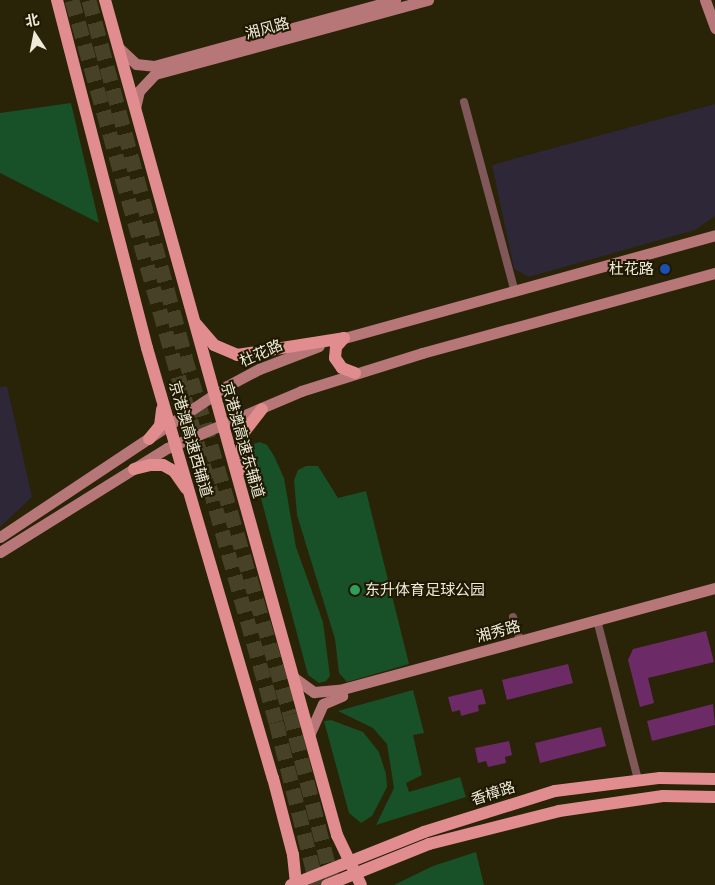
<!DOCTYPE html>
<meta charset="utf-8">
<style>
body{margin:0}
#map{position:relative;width:715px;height:885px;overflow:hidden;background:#292307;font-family:"Noto Sans","Noto Sans SC",sans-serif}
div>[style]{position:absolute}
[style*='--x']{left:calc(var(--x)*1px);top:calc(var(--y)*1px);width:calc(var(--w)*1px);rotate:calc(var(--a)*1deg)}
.commercial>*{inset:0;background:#2d2737}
.green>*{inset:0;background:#185127}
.building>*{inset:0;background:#6c2b66}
.highway-tunnel>*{height:15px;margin-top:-7.5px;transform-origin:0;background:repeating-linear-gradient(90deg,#474127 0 15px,transparent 0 23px)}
.street>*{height:8px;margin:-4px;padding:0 4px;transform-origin:4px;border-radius:4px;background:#815859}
.secondary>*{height:11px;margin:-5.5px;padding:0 5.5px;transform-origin:5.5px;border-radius:5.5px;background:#b77677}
.primary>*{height:12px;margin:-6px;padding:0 6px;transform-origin:6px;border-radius:6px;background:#e18c8f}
.dots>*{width:14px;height:14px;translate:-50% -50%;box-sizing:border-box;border:2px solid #201901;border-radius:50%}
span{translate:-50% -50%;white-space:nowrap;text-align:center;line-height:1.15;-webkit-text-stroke:4px #201901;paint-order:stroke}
.street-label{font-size:15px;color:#eeebdb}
.poi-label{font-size:15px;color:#eeebdb}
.right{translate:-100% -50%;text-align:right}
.left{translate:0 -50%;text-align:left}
.north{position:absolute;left:10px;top:10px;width:50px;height:50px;-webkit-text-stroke:4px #201901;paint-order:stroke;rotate:349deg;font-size:14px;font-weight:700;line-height:20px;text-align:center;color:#eeebdb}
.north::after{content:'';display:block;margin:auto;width:18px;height:22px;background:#eeebdb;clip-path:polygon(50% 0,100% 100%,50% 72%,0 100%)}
</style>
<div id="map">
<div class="commercial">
<i style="clip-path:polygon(715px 104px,715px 216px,695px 230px,529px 277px,514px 269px,492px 165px)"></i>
<i style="clip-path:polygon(7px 386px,32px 497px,0 527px,0 387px)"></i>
</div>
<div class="green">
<i style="clip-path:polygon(71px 103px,99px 223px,0 173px,0 113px)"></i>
<i style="clip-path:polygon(260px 442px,267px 445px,274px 456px,284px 478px,296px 547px,323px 622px,330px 676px,326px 681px,319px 683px,308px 675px,250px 457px,250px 445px)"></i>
<i style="clip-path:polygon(306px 466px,318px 466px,338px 498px,366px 491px,409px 664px,347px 682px,339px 673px,335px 639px,297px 515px,294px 480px,298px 470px)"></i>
<i style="clip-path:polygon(413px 690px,424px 733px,413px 735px,422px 775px,406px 783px,409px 792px,460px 777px,466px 797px,376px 825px,394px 788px,387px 744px,373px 728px,338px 711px)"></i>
<i style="clip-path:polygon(331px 720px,363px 732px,379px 752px,386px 774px,387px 787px,372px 816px,361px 823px,349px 813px,324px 721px)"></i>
<i style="clip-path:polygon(476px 852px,484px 885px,394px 885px,433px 866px)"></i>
</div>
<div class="building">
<i style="clip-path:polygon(706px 631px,714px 662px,648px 678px,654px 703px,640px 707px,628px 660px,633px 649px)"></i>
<i style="clip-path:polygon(568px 664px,573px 683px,507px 700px,502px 680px)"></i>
<i style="clip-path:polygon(482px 689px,486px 704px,478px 705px,479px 711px,461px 716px,460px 710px,452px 712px,448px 697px)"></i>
<i style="clip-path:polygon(713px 704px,715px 725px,652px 741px,647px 721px)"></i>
<i style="clip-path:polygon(601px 727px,606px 746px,540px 763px,535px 743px)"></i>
<i style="clip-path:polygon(509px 741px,512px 755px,505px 757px,506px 763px,488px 767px,486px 761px,478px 763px,475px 748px)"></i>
</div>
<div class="highway-tunnel">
<i style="--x:72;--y:0;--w:750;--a:74.22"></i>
<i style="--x:276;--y:722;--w:168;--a:75.9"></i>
<i style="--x:89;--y:0;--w:370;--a:74.9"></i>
<i style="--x:185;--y:357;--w:372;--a:73.6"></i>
<i style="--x:290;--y:714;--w:175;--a:75.8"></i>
</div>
<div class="street">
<i style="--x:464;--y:102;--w:194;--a:75"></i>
<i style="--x:513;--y:617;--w:24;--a:73"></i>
<i style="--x:597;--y:620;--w:165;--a:75.6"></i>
</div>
<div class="secondary">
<i style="--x:705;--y:0;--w:30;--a:70"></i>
<i style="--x:119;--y:48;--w:23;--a:43"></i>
<i style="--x:136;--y:64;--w:18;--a:6"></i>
<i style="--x:154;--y:66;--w:250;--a:-15.3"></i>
<i style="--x:135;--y:108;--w:17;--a:-77"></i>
<i style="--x:139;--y:91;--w:23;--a:-47"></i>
<i style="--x:155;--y:74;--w:283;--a:-15.2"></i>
<i style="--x:337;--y:340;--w:392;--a:-15.5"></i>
<i style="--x:0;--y:537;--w:273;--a:-33.6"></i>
<i style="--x:227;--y:386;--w:36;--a:-28"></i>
<i style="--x:259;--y:369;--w:64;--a:-21"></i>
<i style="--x:0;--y:552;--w:197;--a:-31.9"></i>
<i style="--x:167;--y:448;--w:146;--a:-23"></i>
<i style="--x:301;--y:391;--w:127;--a:-17.4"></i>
<i style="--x:422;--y:353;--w:304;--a:-15.3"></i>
<i style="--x:293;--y:677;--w:26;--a:36"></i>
<i style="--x:314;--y:692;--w:25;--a:-5"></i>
<i style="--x:339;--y:690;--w:390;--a:-15.2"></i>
<i style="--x:310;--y:733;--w:32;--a:-66"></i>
<i style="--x:323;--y:704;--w:21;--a:-23"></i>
</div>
<div class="primary">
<i style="--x:57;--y:0;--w:359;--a:75.5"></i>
<i style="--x:147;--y:348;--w:448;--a:73.7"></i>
<i style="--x:273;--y:778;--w:80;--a:75.4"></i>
<i style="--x:293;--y:855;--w:30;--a:84"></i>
<i style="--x:105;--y:0;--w:867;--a:74.47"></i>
<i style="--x:337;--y:835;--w:55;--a:64.4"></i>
<i style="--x:196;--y:324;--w:28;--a:49"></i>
<i style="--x:214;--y:345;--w:25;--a:23"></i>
<i style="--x:237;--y:355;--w:108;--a:-9"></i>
<i style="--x:344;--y:338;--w:12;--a:132"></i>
<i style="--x:336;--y:347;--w:11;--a:95"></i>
<i style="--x:335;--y:358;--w:12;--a:55"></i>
<i style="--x:342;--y:368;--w:14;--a:21"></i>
<i style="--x:149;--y:439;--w:17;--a:-50"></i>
<i style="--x:160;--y:426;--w:17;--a:-83"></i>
<i style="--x:134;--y:469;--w:16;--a:-14"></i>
<i style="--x:150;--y:465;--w:13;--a:0"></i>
<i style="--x:163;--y:465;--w:13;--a:29"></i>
<i style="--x:174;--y:471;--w:21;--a:55"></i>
<i style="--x:239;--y:471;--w:39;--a:-83"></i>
<i style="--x:244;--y:432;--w:29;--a:-52"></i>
<i style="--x:291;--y:885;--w:143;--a:-21.7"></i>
<i style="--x:424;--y:832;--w:137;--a:-17.4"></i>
<i style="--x:555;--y:791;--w:106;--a:-7.1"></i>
<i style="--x:660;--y:778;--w:55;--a:1"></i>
<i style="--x:327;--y:885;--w:110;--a:-21.9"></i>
<i style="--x:429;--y:844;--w:134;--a:-14.2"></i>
<i style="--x:559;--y:811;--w:105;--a:-8.2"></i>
<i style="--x:663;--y:796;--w:52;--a:1.1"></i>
</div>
<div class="dots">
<i style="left:665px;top:269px;background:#1a4fb4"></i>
<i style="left:355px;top:590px;background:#2e9e5b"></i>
</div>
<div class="street-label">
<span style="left:267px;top:28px;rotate:-15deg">湘风路</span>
<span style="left:261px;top:353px;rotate:-24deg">杜花路</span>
<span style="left:191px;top:439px;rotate:74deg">京港澳高速西辅道</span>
<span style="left:243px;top:440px;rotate:74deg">京港澳高速东辅道</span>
<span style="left:498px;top:631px;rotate:-15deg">湘秀路</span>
<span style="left:493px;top:793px;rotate:-18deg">香樟路</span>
</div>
<div class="poi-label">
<span class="right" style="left:654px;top:269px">杜花路</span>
<span class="left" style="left:365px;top:590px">东升体育足球公园</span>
</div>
<div class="north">北</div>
</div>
